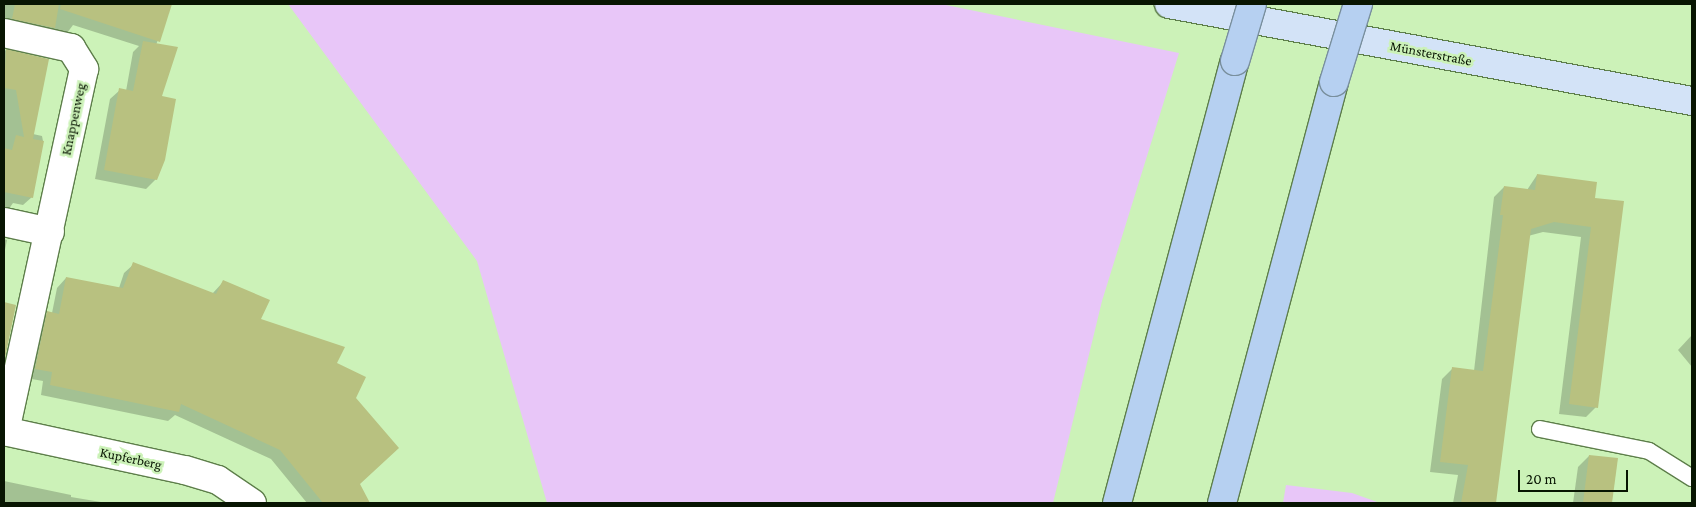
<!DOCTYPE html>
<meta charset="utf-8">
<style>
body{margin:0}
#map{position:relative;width:1696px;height:507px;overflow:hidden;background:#ccf2b8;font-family:"Crimson Pro",serif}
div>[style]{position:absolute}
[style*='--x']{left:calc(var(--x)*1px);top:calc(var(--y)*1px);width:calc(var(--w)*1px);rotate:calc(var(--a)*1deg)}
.green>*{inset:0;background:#e8c6f8}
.shadow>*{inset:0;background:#0003}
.building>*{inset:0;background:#b8c180}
.roads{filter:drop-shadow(1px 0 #5d7e4a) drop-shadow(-1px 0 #5d7e4a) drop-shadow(0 1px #5d7e4a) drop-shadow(0 -1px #5d7e4a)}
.service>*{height:16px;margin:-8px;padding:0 8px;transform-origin:8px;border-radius:8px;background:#fff}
.minor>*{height:28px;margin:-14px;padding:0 14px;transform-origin:14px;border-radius:14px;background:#fff}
.primary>*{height:28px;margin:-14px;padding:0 14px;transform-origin:14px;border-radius:14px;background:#d3e3f7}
.motorway>*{height:28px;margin:-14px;padding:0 14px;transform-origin:14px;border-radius:14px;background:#b6d0f1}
.bridges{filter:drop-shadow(1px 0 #798f9d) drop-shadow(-1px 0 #798f9d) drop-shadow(0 1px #798f9d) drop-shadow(0 -1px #798f9d)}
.motorway-bridge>*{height:28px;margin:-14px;padding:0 14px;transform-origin:14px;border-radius:14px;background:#b6d0f1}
span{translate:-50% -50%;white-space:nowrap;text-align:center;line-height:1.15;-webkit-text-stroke:5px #ccf2b8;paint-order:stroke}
.street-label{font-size:14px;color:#081502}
.frame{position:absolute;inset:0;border:5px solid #081502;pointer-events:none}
.scale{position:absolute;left:1518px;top:470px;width:110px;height:22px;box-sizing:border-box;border:2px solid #081502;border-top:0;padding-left:6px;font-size:15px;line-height:18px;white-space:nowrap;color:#081502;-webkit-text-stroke:4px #ccf2b8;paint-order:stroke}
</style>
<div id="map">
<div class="green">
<i style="clip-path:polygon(288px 4px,941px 4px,1179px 53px,1102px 301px,1053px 503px,547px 503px,477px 261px)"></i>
<i style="clip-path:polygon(1286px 485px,1352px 493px,1380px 503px,1283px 503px)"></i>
</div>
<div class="shadow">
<i style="clip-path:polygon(4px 4px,171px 4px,156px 45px,161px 97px,156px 179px,146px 189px,95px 179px,110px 99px,120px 90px,126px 91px,133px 52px,139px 46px,73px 25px,64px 37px,4px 27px)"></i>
<i style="clip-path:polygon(4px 50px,47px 60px,33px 134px,42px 136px,43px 141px,32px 197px,23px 205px,13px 203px,4px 216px)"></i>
<i style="clip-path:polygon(1537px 175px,1594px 199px,1596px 407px,1586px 417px,1559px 414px,1581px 237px,1543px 232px,1528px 236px,1495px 503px,1453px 503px,1458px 475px,1430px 472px,1442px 379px,1453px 368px,1474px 371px,1494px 197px,1504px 187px,1527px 190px)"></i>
<i style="clip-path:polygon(4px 239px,7px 240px,4px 255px)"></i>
<i style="clip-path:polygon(134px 264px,212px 294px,224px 281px,259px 319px,335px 363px,354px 398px,359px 484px,369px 503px,307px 503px,271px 459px,175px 415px,168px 421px,41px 395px,43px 381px,26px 378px,38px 322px,48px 313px,52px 313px,57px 288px,66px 278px,119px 288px,124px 273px)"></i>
<i style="clip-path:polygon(4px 304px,15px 306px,4px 358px)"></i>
<i style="clip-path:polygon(1692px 335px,1692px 367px,1678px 350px)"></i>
<i style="clip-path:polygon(1589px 456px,1616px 459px,1611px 503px,1573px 503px,1578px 467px)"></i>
<i style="clip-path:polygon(4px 481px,71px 495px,71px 497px,107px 503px,4px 503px)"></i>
</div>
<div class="building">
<i style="clip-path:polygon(15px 4px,59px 4px,55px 28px,12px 19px)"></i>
<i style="clip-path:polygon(61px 4px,172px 4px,160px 42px,60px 9px)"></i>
<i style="clip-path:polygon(143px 41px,178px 47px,162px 96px,176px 99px,165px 160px,157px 180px,104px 170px,119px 88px,133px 91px)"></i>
<i style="clip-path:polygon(6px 49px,49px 59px,33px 139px,44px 141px,33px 198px,4px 192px,4px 148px,12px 150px,16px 135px,24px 137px,16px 90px,4px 88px)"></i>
<i style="clip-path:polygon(1537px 174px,1597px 182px,1595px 198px,1624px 201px,1598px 408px,1569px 404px,1591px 227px,1554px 222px,1531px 229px,1496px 503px,1461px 503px,1468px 465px,1440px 462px,1452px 367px,1483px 371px,1503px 215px,1500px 215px,1504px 186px,1535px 190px)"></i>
<i style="clip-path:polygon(133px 262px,216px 294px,223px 280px,270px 300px,261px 319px,345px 347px,337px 363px,366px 377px,356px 398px,399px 448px,360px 484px,370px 503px,323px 503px,280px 450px,181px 404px,179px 412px,50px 385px,52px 372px,35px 369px,47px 311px,59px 314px,66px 277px,123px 288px)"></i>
<i style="clip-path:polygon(4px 302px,16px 305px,4px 363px)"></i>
<i style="clip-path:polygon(1589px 455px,1618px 458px,1612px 503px,1583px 503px)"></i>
</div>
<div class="roads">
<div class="service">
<i style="--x:1540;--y:429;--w:111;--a:11.4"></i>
<i style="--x:1649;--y:451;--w:51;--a:32.1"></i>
</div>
<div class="minor">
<i style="--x:4;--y:33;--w:69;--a:12.6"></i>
<i style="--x:71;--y:48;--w:25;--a:58"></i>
<i style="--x:84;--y:69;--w:371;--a:102.3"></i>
<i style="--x:4;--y:222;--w:47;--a:12.3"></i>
<i style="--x:4;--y:431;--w:185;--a:12.2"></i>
<i style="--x:185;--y:470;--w:34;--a:17"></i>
<i style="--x:218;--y:480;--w:41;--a:34.1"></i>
</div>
<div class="primary">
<i style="--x:1169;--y:4;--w:532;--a:10.51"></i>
</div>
<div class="motorway">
<i style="--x:1117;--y:503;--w:457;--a:-75.1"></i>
<i style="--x:1222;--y:503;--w:436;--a:-75.1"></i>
</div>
</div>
<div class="bridges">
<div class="motorway-bridge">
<i style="--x:1235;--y:61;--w:59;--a:-73.4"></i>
<i style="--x:1334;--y:82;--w:82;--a:-72.9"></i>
</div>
</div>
<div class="street-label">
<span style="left:1431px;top:53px;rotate:11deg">Münsterstraße</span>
<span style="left:73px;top:119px;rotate:-78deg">Knappenweg</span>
<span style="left:131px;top:458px;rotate:12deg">Kupferberg</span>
</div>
<div class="frame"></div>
<div class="scale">20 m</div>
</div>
